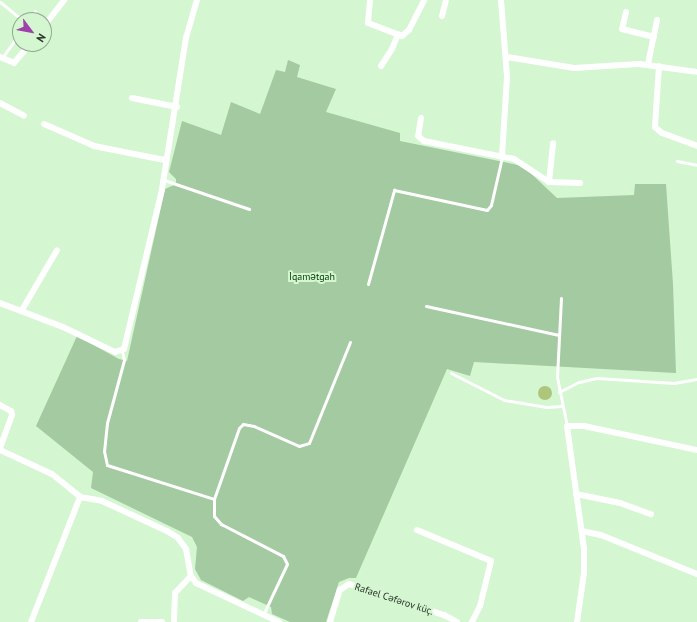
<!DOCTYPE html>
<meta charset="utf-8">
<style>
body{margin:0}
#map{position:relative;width:697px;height:622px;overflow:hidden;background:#d4f6d1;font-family:"PT Sans",sans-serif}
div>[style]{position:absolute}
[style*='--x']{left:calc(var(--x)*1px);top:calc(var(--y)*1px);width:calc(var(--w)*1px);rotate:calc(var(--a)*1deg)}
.green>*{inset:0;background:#a4caa1}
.building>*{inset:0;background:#aec57c}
.round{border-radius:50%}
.service>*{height:3px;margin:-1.5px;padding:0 1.5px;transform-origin:1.5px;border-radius:1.5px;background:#fff}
.minor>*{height:6px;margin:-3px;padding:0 3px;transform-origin:3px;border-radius:3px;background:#fff}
span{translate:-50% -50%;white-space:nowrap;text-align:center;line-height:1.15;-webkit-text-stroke:4px #d4f6d1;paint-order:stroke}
.park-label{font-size:10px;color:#003c02}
.street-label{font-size:10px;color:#2a3729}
.north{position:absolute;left:12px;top:12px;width:40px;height:40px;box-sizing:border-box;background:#d4f6d1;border:1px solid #90aa8e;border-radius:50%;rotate:122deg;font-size:11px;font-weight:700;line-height:16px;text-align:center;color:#2a3729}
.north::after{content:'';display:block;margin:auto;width:14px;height:18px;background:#9e41aa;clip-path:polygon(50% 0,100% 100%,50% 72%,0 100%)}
</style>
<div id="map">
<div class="green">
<i style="clip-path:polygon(288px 60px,300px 65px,297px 77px,336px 89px,326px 112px,400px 133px,400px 141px,523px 166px,557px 198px,634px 195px,635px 184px,666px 184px,673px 284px,676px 373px,474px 362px,470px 376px,447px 369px,356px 578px,349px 578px,339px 582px,326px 622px,290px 622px,272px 614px,271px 607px,249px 597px,243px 601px,201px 580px,195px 569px,197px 547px,192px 537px,91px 488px,93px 472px,36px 426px,77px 336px,119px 359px,127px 361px,165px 189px,174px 185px,176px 182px,176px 179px,169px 172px,182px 121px,221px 135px,231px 102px,260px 114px,276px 70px,285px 72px)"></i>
</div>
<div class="building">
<i class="round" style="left:538px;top:386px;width:14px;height:14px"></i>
</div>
<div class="service">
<i style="--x:0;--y:2;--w:28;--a:39"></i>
<i style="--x:29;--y:20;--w:11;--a:-56"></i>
<i style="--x:2;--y:58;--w:32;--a:-55"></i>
<i style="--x:677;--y:161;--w:20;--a:11"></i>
<i style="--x:164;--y:180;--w:90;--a:18.8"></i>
<i style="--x:368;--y:284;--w:98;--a:-74.5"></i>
<i style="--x:394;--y:190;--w:95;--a:12.1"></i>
<i style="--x:487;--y:210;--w:6;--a:-51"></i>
<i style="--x:491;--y:205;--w:49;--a:-77.1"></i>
<i style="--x:561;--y:298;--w:79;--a:92.9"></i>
<i style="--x:557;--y:377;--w:50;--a:78.5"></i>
<i style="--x:426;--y:306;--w:136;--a:12.3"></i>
<i style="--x:122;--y:351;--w:9;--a:77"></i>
<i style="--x:124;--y:360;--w:65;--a:105.1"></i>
<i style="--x:107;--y:423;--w:28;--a:96"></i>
<i style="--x:104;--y:451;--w:14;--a:78"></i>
<i style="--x:107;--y:465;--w:112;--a:17.6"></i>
<i style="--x:214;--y:499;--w:17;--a:90"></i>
<i style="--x:214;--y:516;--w:11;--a:49"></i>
<i style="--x:221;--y:524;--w:70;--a:27.3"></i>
<i style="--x:283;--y:556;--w:9;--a:63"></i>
<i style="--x:287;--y:564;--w:56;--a:115.2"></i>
<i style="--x:451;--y:373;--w:59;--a:27"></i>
<i style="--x:504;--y:400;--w:43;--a:9.5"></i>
<i style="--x:546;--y:407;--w:16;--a:-4"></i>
<i style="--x:559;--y:392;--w:22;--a:-27"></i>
<i style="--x:579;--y:382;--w:18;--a:-13"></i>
<i style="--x:597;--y:378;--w:77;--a:3.7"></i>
<i style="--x:674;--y:383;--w:23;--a:-10"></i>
<i style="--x:214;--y:499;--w:75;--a:-70.6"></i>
<i style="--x:239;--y:428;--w:6;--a:-45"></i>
<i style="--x:243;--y:424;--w:11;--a:10"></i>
<i style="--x:254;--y:426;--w:49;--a:24"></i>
<i style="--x:299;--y:446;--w:10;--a:-17"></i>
<i style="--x:309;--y:443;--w:109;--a:-67.9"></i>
</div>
<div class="minor">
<i style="--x:370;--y:0;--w:23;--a:95"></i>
<i style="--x:368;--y:23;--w:36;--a:21"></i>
<i style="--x:402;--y:36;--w:9;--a:-41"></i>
<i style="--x:409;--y:30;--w:34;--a:-63"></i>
<i style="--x:501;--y:0;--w:77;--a:85.5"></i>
<i style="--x:507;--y:77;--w:80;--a:93.6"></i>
<i style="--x:626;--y:12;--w:17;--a:103"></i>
<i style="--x:622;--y:29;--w:33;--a:14"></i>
<i style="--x:442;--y:16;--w:16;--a:-76"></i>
<i style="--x:44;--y:26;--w:33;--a:-52"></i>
<i style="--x:0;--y:57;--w:15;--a:23"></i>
<i style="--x:14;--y:63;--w:25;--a:-50"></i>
<i style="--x:507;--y:57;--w:68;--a:9.3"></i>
<i style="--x:574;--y:68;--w:65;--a:-3.5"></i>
<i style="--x:639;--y:64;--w:59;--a:7.9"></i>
<i style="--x:648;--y:64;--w:45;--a:-78.4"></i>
<i style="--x:381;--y:66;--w:20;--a:-57"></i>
<i style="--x:392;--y:49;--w:16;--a:-68"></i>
<i style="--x:659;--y:66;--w:61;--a:93.8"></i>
<i style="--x:655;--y:127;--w:9;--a:41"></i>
<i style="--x:662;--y:133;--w:37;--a:20"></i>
<i style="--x:132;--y:98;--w:46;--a:11.3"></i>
<i style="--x:0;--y:103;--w:27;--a:28"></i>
<i style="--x:421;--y:118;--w:18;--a:99"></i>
<i style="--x:418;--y:136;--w:8;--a:40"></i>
<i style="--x:424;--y:141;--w:92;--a:11.3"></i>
<i style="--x:514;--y:159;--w:42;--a:33.3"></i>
<i style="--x:549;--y:182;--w:31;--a:2"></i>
<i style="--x:44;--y:124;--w:55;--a:23.7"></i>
<i style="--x:94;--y:146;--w:72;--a:11.2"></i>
<i style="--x:549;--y:182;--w:39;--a:-84"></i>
<i style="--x:0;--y:303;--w:67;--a:20.9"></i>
<i style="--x:63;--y:327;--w:58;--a:25.7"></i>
<i style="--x:115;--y:352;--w:9;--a:-18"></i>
<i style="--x:124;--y:349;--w:164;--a:-76.6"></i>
<i style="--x:162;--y:189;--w:153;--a:-81"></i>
<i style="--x:186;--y:38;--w:40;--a:-74"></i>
<i style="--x:22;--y:310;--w:69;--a:-59.7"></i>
<i style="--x:0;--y:405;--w:13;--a:29"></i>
<i style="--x:11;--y:411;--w:4;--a:76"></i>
<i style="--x:12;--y:415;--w:35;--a:110"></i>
<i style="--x:0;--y:450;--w:57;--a:24.8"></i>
<i style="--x:52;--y:474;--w:36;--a:39"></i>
<i style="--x:80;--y:497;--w:22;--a:10"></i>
<i style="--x:102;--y:501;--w:72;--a:24.8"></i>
<i style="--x:167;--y:531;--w:13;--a:32"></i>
<i style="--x:178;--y:538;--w:14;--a:54"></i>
<i style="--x:186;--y:549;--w:27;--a:80"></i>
<i style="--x:191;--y:576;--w:9;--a:54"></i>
<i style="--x:196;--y:583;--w:92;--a:25.2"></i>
<i style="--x:576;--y:494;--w:45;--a:11.6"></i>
<i style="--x:620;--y:503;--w:33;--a:20"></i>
<i style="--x:417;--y:530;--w:80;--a:22.7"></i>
<i style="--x:491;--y:561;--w:46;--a:103.7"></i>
<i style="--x:480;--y:606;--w:18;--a:117"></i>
<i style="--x:582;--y:531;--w:19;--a:12"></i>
<i style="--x:601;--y:535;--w:104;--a:22.1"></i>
<i style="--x:31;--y:622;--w:134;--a:-68.6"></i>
<i style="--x:141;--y:622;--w:21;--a:0"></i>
<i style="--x:174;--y:622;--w:29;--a:-88"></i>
<i style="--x:175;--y:593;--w:23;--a:-47"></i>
<i style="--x:330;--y:622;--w:34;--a:-73"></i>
<i style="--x:340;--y:590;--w:11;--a:-34"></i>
<i style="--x:349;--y:584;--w:100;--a:18.1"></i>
<i style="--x:444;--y:615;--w:15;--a:28"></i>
<i style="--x:577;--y:622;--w:49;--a:-81.9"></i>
<i style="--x:584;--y:573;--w:24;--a:-90"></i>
<i style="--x:584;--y:549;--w:124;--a:-97.9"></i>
<i style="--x:567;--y:426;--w:17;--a:0"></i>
<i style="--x:584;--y:426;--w:116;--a:12"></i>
</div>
<div class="park-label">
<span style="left:312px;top:277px">İqamətgah</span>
</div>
<div class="street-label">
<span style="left:394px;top:599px;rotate:18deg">Rafael Cəfərov küç.</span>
</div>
<div class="north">N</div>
</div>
